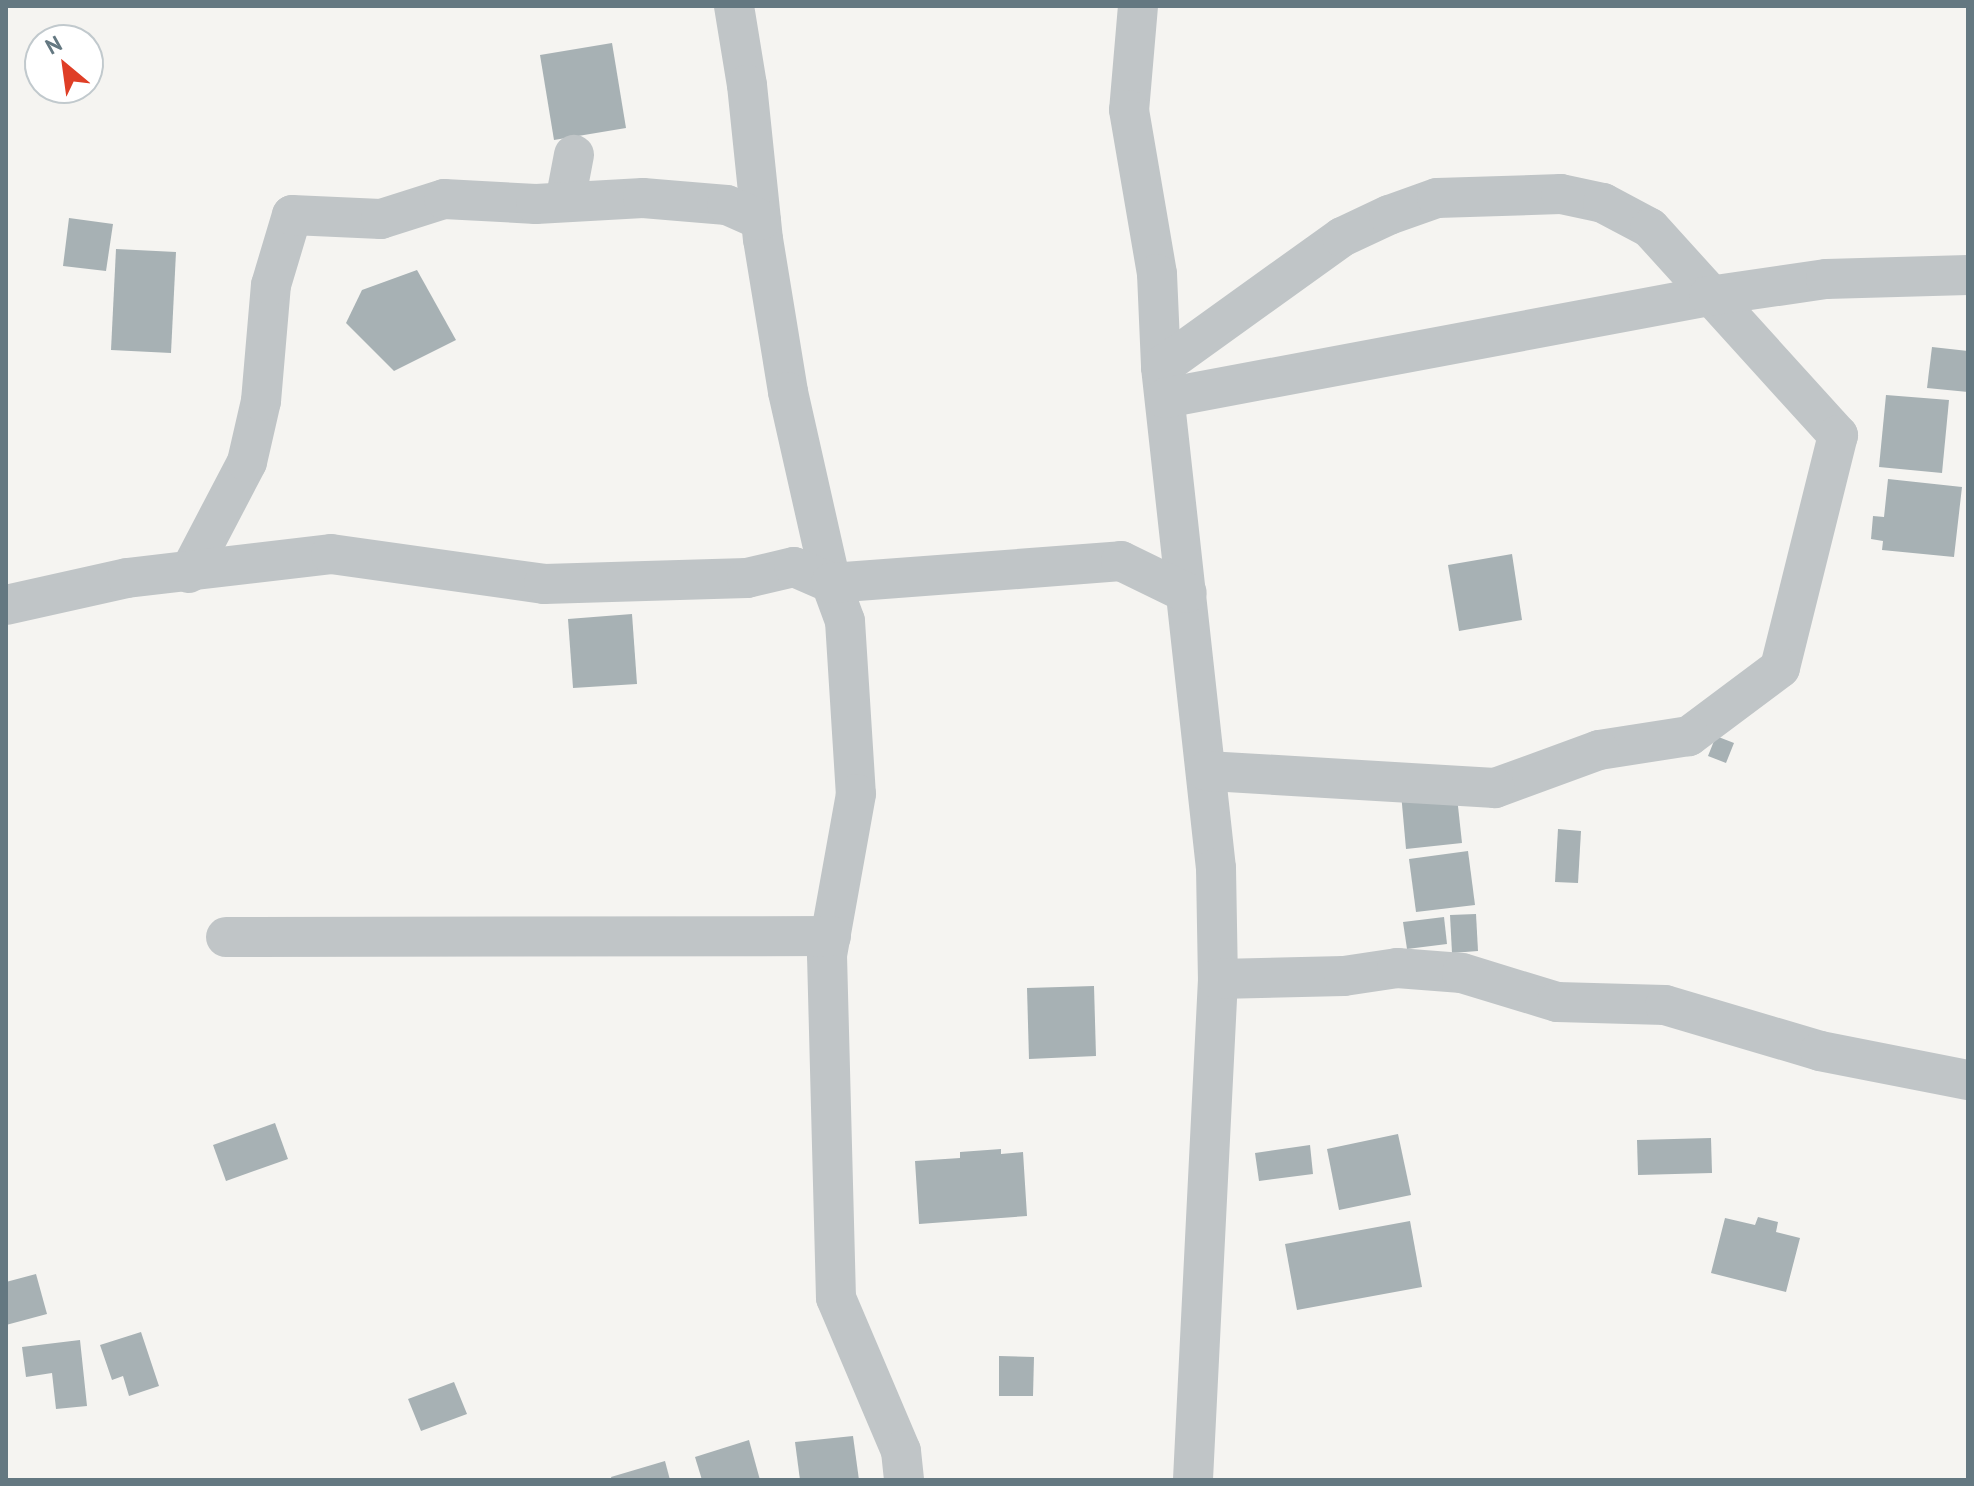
<!DOCTYPE html>
<style>
body{margin:0}
#map{position:relative;width:1974px;height:1486px;overflow:hidden;background:#f5f4f1;font-family:"PT Sans",sans-serif}
div>[style]{position:absolute}
[style*='--x']{left:calc(var(--x)*1px);top:calc(var(--y)*1px);width:calc(var(--w)*1px);rotate:calc(var(--a)*1deg)}
.building>*{inset:0;background:#a7b1b4}
.minor>*{height:40px;margin:-20px;padding:0 20px;transform-origin:20px;border-radius:20px;background:#c0c5c7}
span{translate:-50% -50%;white-space:nowrap;text-align:center;line-height:1.15;-webkit-text-stroke:8px #fff;paint-order:stroke}
.frame{position:absolute;inset:0;border:8px solid #647881;pointer-events:none}
.north{position:absolute;left:24px;top:24px;width:80px;height:80px;box-sizing:border-box;background:#fff;border:2px solid #c1c9cd;border-radius:50%;rotate:331deg;font-size:22px;font-weight:700;line-height:32px;text-align:center;color:#647881}
.north::after{content:'';display:block;margin:auto;width:28px;height:36px;background:#df3e26;clip-path:polygon(50% 0,100% 100%,50% 72%,0 100%)}
</style>
<div id="map">
<div class="building">
<i style="clip-path:polygon(612px 43px,626px 128px,554px 140px,540px 55px)"></i>
<i style="clip-path:polygon(69px 218px,113px 224px,106px 271px,63px 266px)"></i>
<i style="clip-path:polygon(116px 249px,176px 252px,171px 353px,111px 350px)"></i>
<i style="clip-path:polygon(417px 270px,456px 340px,394px 371px,346px 323px,362px 290px)"></i>
<i style="clip-path:polygon(1932px 347px,1968px 351px,1968px 392px,1927px 388px)"></i>
<i style="clip-path:polygon(1886px 395px,1949px 400px,1942px 473px,1879px 467px)"></i>
<i style="clip-path:polygon(1888px 479px,1962px 487px,1954px 557px,1882px 550px,1883px 541px,1871px 539px,1873px 516px,1884px 517px)"></i>
<i style="clip-path:polygon(1512px 554px,1522px 620px,1459px 631px,1448px 565px)"></i>
<i style="clip-path:polygon(632px 614px,637px 684px,573px 688px,568px 619px)"></i>
<i style="clip-path:polygon(1716px 736px,1734px 743px,1726px 763px,1708px 756px)"></i>
<i style="clip-path:polygon(1401px 793px,1457px 797px,1462px 843px,1406px 849px)"></i>
<i style="clip-path:polygon(1558px 829px,1581px 831px,1578px 883px,1555px 882px)"></i>
<i style="clip-path:polygon(1468px 851px,1475px 905px,1416px 912px,1409px 859px)"></i>
<i style="clip-path:polygon(1476px 914px,1478px 951px,1452px 953px,1450px 915px)"></i>
<i style="clip-path:polygon(1444px 917px,1447px 944px,1407px 949px,1403px 922px)"></i>
<i style="clip-path:polygon(1094px 986px,1096px 1056px,1029px 1059px,1027px 988px)"></i>
<i style="clip-path:polygon(275px 1123px,288px 1159px,226px 1181px,213px 1145px)"></i>
<i style="clip-path:polygon(1398px 1134px,1411px 1195px,1339px 1210px,1327px 1149px)"></i>
<i style="clip-path:polygon(1711px 1138px,1712px 1173px,1638px 1175px,1637px 1140px)"></i>
<i style="clip-path:polygon(1310px 1145px,1313px 1174px,1259px 1181px,1255px 1153px)"></i>
<i style="clip-path:polygon(1001px 1149px,1001px 1154px,1023px 1152px,1027px 1216px,919px 1224px,915px 1161px,960px 1158px,960px 1152px)"></i>
<i style="clip-path:polygon(1758px 1217px,1778px 1222px,1776px 1232px,1800px 1238px,1786px 1292px,1711px 1273px,1725px 1218px,1755px 1225px)"></i>
<i style="clip-path:polygon(1410px 1221px,1422px 1287px,1297px 1310px,1285px 1244px)"></i>
<i style="clip-path:polygon(36px 1274px,47px 1314px,6px 1325px,6px 1282px)"></i>
<i style="clip-path:polygon(141px 1332px,159px 1386px,129px 1396px,123px 1376px,112px 1380px,100px 1345px)"></i>
<i style="clip-path:polygon(80px 1340px,87px 1406px,56px 1409px,52px 1373px,26px 1377px,22px 1347px)"></i>
<i style="clip-path:polygon(999px 1356px,1034px 1357px,1033px 1396px,999px 1396px)"></i>
<i style="clip-path:polygon(454px 1382px,467px 1414px,421px 1431px,408px 1399px)"></i>
<i style="clip-path:polygon(853px 1436px,859px 1480px,800px 1480px,795px 1442px)"></i>
<i style="clip-path:polygon(749px 1440px,760px 1480px,702px 1480px,695px 1457px)"></i>
<i style="clip-path:polygon(665px 1461px,670px 1480px,612px 1480px,611px 1477px)"></i>
</div>
<div class="minor">
<i style="--x:734;--y:6;--w:80;--a:80.7"></i>
<i style="--x:747;--y:85;--w:155;--a:84.1"></i>
<i style="--x:763;--y:239;--w:155;--a:80.7"></i>
<i style="--x:788;--y:392;--w:196;--a:77.3"></i>
<i style="--x:831;--y:583;--w:40;--a:69.8"></i>
<i style="--x:845;--y:621;--w:173;--a:86.4"></i>
<i style="--x:856;--y:794;--w:164;--a:100.2"></i>
<i style="--x:827;--y:955;--w:343;--a:88.5"></i>
<i style="--x:836;--y:1298;--w:166;--a:67"></i>
<i style="--x:901;--y:1451;--w:29;--a:84"></i>
<i style="--x:1138;--y:6;--w:104;--a:94.9"></i>
<i style="--x:1129;--y:110;--w:166;--a:80.3"></i>
<i style="--x:1157;--y:274;--w:93;--a:87.5"></i>
<i style="--x:1161;--y:367;--w:504;--a:83.74"></i>
<i style="--x:1216;--y:868;--w:111;--a:89"></i>
<i style="--x:1218;--y:979;--w:502;--a:92.86"></i>
<i style="--x:565;--y:202;--w:48;--a:-79.2"></i>
<i style="--x:1161;--y:367;--w:223;--a:-35.7"></i>
<i style="--x:1342;--y:237;--w:52;--a:-25.1"></i>
<i style="--x:1389;--y:215;--w:51;--a:-19.5"></i>
<i style="--x:1437;--y:198;--w:124;--a:-1.8"></i>
<i style="--x:1561;--y:194;--w:43;--a:12.1"></i>
<i style="--x:1603;--y:203;--w:53;--a:28"></i>
<i style="--x:1650;--y:228;--w:280;--a:47.8"></i>
<i style="--x:1838;--y:435;--w:240;--a:104"></i>
<i style="--x:1780;--y:668;--w:114;--a:143.2"></i>
<i style="--x:1689;--y:736;--w:91;--a:171.2"></i>
<i style="--x:1599;--y:750;--w:111;--a:159.9"></i>
<i style="--x:1495;--y:788;--w:289;--a:-176.6"></i>
<i style="--x:1165;--y:398;--w:553;--a:-10.62"></i>
<i style="--x:1709;--y:296;--w:118;--a:-8.3"></i>
<i style="--x:1826;--y:279;--w:142;--a:-1.6"></i>
<i style="--x:189;--y:573;--w:125;--a:-62.4"></i>
<i style="--x:247;--y:462;--w:63;--a:-77.1"></i>
<i style="--x:261;--y:401;--w:116;--a:-85.1"></i>
<i style="--x:271;--y:285;--w:73;--a:-73.3"></i>
<i style="--x:292;--y:215;--w:89;--a:2.6"></i>
<i style="--x:381;--y:219;--w:66;--a:-17.6"></i>
<i style="--x:444;--y:199;--w:92;--a:3.1"></i>
<i style="--x:536;--y:204;--w:107;--a:-3.2"></i>
<i style="--x:643;--y:198;--w:84;--a:4.8"></i>
<i style="--x:727;--y:205;--w:37;--a:24"></i>
<i style="--x:6;--y:605;--w:124;--a:-12.6"></i>
<i style="--x:127;--y:578;--w:205;--a:-6.7"></i>
<i style="--x:331;--y:554;--w:215;--a:8"></i>
<i style="--x:544;--y:584;--w:203;--a:-1.7"></i>
<i style="--x:747;--y:578;--w:48;--a:-13.2"></i>
<i style="--x:794;--y:567;--w:40;--a:23.4"></i>
<i style="--x:831;--y:583;--w:291;--a:-4.3"></i>
<i style="--x:1121;--y:561;--w:73;--a:25.9"></i>
<i style="--x:226;--y:937;--w:605;--a:-0.09"></i>
<i style="--x:1218;--y:979;--w:126;--a:-1.4"></i>
<i style="--x:1344;--y:976;--w:54;--a:-8.6"></i>
<i style="--x:1397;--y:968;--w:65;--a:4.4"></i>
<i style="--x:1462;--y:973;--w:99;--a:17"></i>
<i style="--x:1557;--y:1002;--w:108;--a:1.6"></i>
<i style="--x:1665;--y:1005;--w:162;--a:16.5"></i>
<i style="--x:1820;--y:1051;--w:151;--a:11.1"></i>
</div>
<div class="frame"></div>
<div class="north">N</div>
</div>
